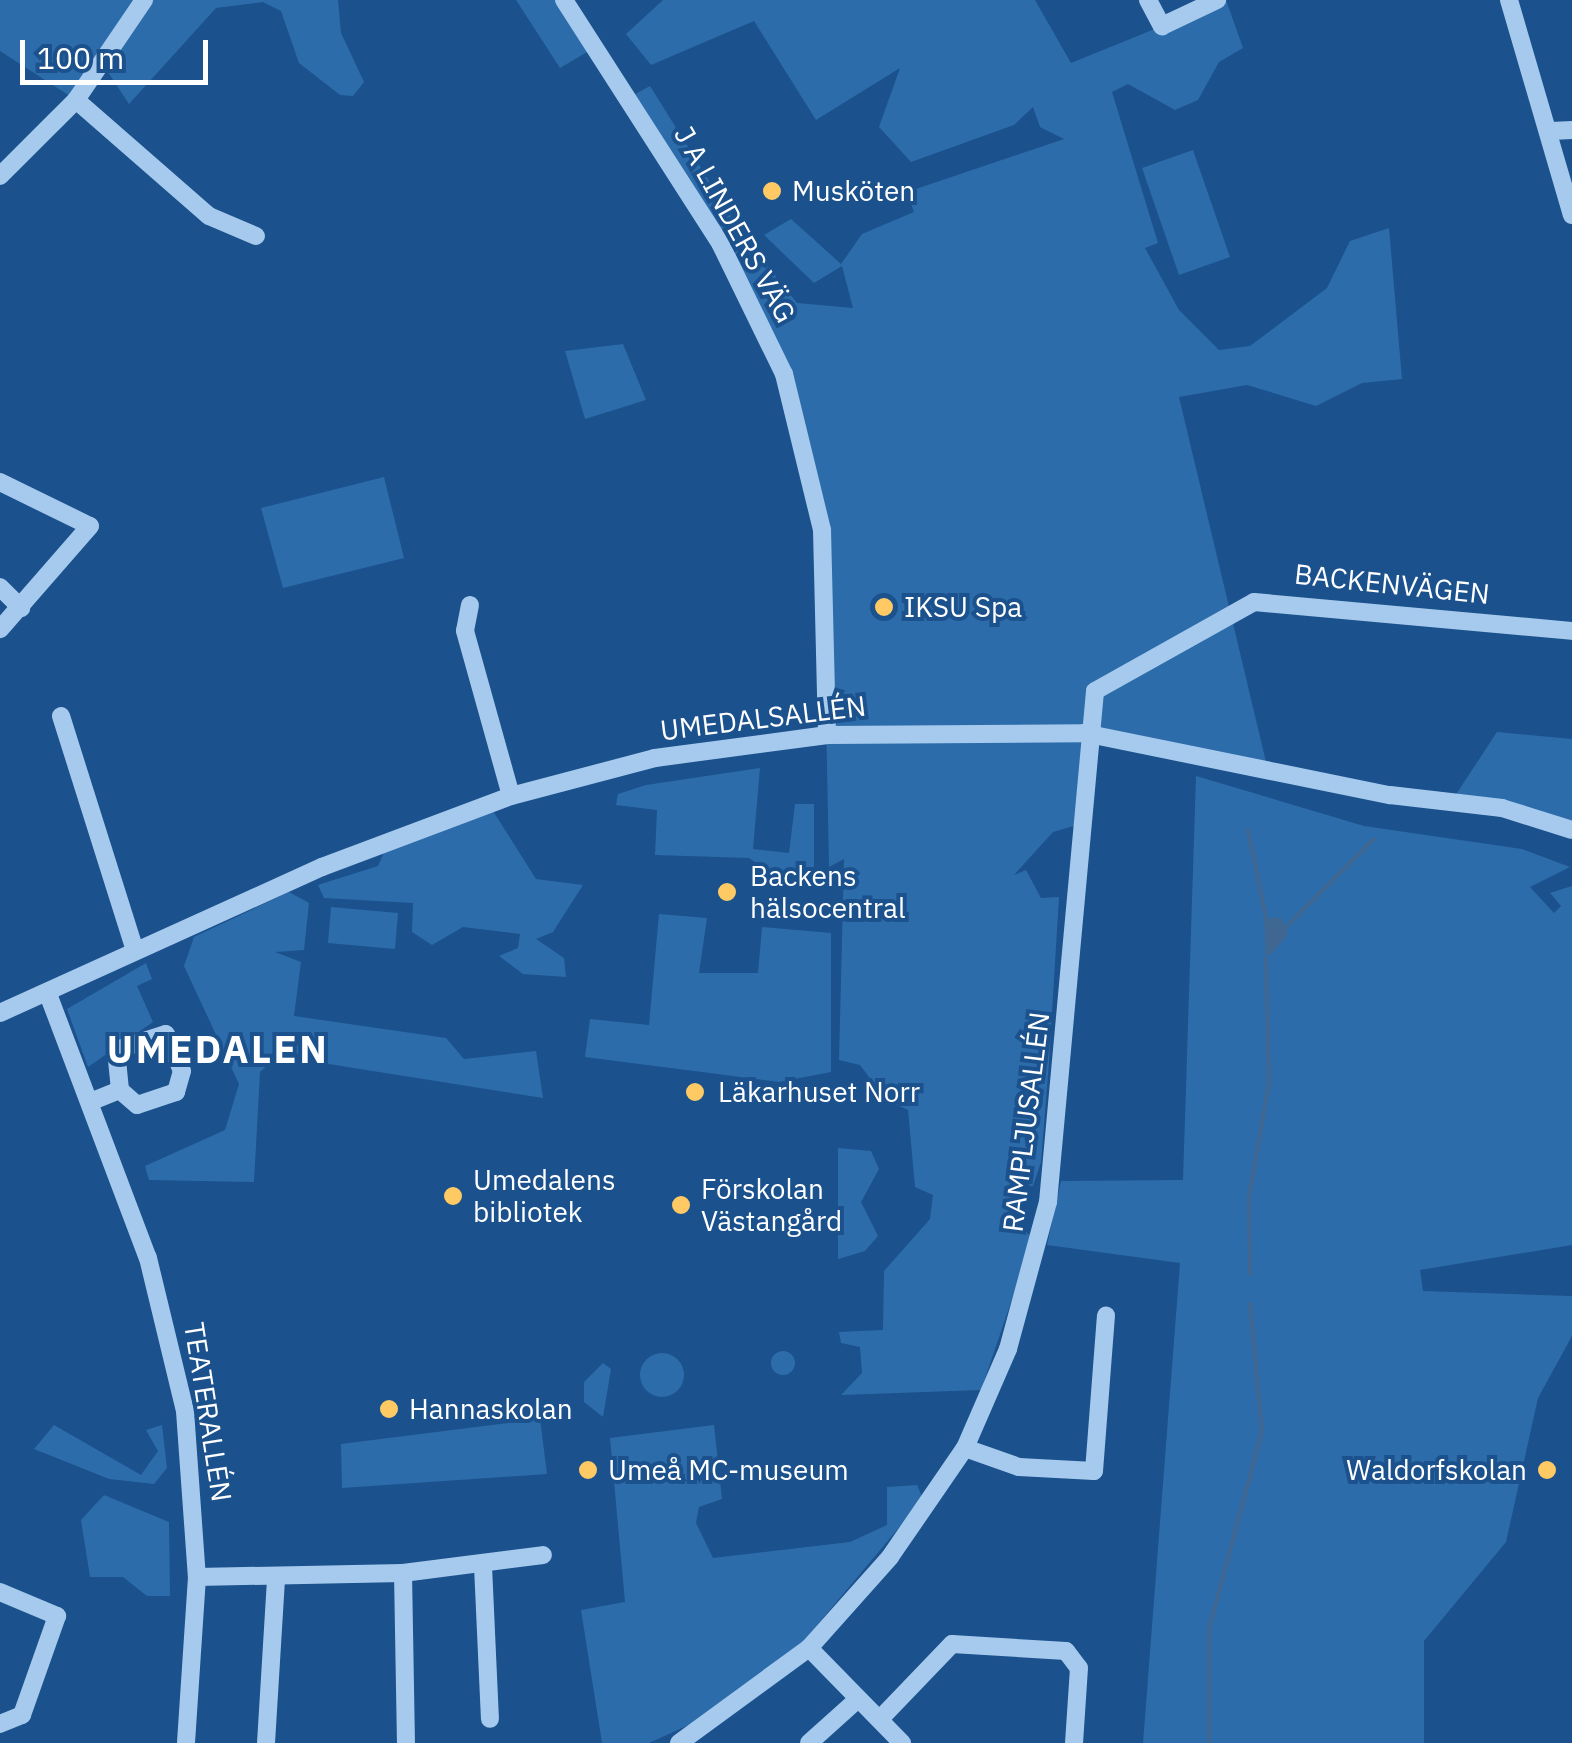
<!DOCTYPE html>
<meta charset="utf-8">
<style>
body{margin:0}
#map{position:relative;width:1572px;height:1743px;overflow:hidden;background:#1b518c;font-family:"IBM Plex Sans",sans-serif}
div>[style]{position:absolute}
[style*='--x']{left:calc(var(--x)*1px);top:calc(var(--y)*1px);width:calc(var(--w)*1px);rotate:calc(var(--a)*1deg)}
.green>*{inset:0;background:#2d6caa}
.round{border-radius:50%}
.water>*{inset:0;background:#3f6791}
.stream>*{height:4px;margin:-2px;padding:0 2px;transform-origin:2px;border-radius:2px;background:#3f6791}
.minor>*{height:18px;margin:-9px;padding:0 9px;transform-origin:9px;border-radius:9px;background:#a6caed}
.dots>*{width:28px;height:28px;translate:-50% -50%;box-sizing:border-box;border:5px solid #1b518c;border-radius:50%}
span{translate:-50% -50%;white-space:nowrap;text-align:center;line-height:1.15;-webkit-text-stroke:8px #1b518c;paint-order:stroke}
.poi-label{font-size:28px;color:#fff}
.left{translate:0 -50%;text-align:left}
.right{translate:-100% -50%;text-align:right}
.street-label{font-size:28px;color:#fff}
.district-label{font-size:38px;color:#fff;font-weight:700;letter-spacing:2.5px}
.scale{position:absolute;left:20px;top:40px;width:188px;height:45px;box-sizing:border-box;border:5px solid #fff;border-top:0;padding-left:12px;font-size:30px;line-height:35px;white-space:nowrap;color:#fff;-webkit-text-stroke:8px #1b518c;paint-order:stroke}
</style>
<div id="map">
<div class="green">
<i style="clip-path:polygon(0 0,338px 0,341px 33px,364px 82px,353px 96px,340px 95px,299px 63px,281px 11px,263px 2px,216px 8px,129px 104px,102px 63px,76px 100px,0 51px)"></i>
<i style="clip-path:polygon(516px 0,564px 0,594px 48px,560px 68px)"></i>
<i style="clip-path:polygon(663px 0,1035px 0,1071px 63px,1226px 0,1243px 48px,1219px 62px,1198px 100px,1175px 110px,1128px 84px,1112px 92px,1158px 243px,1145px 248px,1179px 310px,1219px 350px,1250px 346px,1327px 288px,1350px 241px,1389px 228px,1402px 379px,1362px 383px,1316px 406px,1247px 385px,1179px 397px,1267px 766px,1085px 733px,1077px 825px,1053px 832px,1014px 875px,1026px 870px,1041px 898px,1059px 897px,1049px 1062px,1041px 1162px,1033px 1186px,1018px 1190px,1022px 1228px,1033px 1238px,981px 1390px,841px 1395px,862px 1373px,860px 1347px,841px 1343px,839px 1332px,883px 1330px,884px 1271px,930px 1219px,933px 1195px,915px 1187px,908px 1110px,886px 1100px,860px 1065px,839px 1060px,844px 859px,829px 867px,823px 566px,784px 374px,630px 97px,650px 86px,741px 232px,797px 303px,853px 308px,842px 266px,814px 283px,764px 235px,791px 219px,841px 264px,862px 234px,914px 212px,907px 192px,1064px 139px,1040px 127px,1033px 107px,1014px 125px,911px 162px,879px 127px,900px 68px,816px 120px,754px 21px,651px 65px,626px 34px)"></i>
<i style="clip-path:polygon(1193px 150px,1230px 257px,1179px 275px,1142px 168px)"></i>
<i style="clip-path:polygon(623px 344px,646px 400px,585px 419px,565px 351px)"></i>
<i style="clip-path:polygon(384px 477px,404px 558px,283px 588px,261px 508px)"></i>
<i style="clip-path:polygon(1497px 732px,1572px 739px,1572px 830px,1451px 802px)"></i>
<i style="clip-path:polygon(760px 768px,753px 849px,789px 853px,795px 804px,814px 804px,814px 877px,772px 874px,749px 858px,655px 855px,657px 810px,616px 805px,618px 794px,646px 785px)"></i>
<i style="clip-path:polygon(1196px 776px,1364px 826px,1522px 849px,1570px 867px,1530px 887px,1554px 913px,1561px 906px,1550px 893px,1572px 886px,1572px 1245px,1420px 1270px,1423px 1291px,1572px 1296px,1572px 1336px,1538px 1398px,1506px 1542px,1424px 1641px,1424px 1743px,1143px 1743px,1180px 1263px,1047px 1245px,1061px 1181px,1183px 1180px)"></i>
<i style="clip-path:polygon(493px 811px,536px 879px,583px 885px,553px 932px,536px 939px,564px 958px,566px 977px,523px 974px,499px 956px,518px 948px,520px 934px,463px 927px,432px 945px,412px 932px,413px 903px,324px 898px,318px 885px,378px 866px,385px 850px)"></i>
<i style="clip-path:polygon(289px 892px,309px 903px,304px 950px,275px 952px,301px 962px,294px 1016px,446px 1038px,464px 1059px,536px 1051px,543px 1098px,278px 1056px,260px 1072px,254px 1182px,149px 1180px,145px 1166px,225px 1130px,239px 1084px,184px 966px,194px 937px)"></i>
<i style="clip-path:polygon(331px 907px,398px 913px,395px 949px,328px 943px)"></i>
<i style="clip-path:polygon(659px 914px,707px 918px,699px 973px,758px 973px,762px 927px,831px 933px,831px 1072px,779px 1082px,585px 1057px,590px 1019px,649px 1025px)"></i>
<i style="clip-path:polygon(146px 963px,152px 979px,137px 986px,153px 1022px,88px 1067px,67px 1009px)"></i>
<i style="clip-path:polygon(838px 1148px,871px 1151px,879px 1169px,861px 1202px,878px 1236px,865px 1251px,838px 1259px)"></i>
<i class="round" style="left:771px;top:1351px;width:24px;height:24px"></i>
<i class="round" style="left:640px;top:1353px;width:44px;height:44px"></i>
<i style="clip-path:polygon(603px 1363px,611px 1369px,603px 1417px,584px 1402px,584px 1382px)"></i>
<i style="clip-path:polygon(540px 1419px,547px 1474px,342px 1488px,341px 1444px)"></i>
<i style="clip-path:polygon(54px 1425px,141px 1475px,158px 1451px,146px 1430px,162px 1425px,167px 1468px,154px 1484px,109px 1479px,34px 1449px)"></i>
<i style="clip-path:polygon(714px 1425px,722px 1499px,699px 1507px,696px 1523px,713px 1558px,850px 1542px,887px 1525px,887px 1487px,917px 1485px,923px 1499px,802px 1643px,691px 1724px,649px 1743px,602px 1743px,581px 1610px,625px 1602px,610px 1438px)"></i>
<i style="clip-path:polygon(104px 1495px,169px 1522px,170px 1596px,147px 1596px,123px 1577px,90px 1577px,81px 1520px)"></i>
</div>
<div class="water">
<i style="clip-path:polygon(1264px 918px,1281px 918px,1288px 935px,1266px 959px)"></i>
</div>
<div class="stream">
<i style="--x:1248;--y:830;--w:90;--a:78.4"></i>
<i style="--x:1286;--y:927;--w:124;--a:-45"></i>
<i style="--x:1250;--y:1274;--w:76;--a:-90.8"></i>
<i style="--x:1249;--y:1198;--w:118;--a:-80.2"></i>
<i style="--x:1269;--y:1082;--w:123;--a:-91.4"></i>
<i style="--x:1209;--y:1743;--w:114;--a:-90"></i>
<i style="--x:1209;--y:1629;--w:205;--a:-75"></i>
<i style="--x:1262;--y:1431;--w:128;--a:-95.4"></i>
</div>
<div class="minor">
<i style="--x:564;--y:0;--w:291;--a:57.3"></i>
<i style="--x:721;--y:245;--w:144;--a:64"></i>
<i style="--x:784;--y:374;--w:161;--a:76.3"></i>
<i style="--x:822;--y:530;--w:205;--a:88.6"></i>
<i style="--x:1148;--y:0;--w:30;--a:62"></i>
<i style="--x:1162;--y:26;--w:61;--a:-25.3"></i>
<i style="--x:1509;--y:0;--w:224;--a:73.7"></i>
<i style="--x:76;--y:100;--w:176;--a:41.1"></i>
<i style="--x:209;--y:216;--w:51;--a:23.1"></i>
<i style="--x:1551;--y:131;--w:21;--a:-3"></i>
<i style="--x:0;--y:176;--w:107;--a:-45"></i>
<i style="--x:76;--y:100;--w:121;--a:-55.8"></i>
<i style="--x:0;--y:482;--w:100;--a:26.1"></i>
<i style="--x:90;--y:526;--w:137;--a:131.1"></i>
<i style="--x:0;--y:587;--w:30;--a:45"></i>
<i style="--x:470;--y:605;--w:26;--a:101"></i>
<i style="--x:465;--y:631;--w:171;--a:74.4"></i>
<i style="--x:61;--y:716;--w:245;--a:72.5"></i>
<i style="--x:48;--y:994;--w:282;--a:69.3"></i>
<i style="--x:148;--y:1258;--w:157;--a:76.4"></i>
<i style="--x:185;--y:1411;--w:166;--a:85.9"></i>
<i style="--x:197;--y:1577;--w:166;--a:93.8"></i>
<i style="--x:0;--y:1013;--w:354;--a:-24.4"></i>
<i style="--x:322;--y:867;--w:202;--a:-20.6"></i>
<i style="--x:511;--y:796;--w:149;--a:-14.8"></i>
<i style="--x:655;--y:758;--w:174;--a:-7.6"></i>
<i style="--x:827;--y:735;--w:257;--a:-0.4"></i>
<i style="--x:1084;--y:733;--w:312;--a:11.5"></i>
<i style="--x:1390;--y:795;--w:113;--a:6.6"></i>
<i style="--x:1502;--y:808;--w:73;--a:17.4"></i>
<i style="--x:90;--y:1102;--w:32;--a:-22"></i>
<i style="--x:120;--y:1090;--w:40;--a:-95.7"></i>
<i style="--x:116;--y:1050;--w:52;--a:-17.7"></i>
<i style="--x:166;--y:1034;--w:40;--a:66.6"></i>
<i style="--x:182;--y:1071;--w:22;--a:106"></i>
<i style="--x:176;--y:1092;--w:41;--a:161.6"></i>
<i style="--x:137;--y:1105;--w:23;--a:-139"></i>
<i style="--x:965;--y:1448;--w:57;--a:19.4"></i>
<i style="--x:1019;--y:1467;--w:75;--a:3.1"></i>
<i style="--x:1094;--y:1471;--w:156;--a:-85.6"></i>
<i style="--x:483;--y:1566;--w:153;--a:87.4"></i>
<i style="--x:403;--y:1573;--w:170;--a:89"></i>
<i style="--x:197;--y:1577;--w:206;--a:-1.1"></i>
<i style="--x:403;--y:1573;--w:141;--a:-7.3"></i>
<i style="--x:0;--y:1592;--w:62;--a:22.8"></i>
<i style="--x:57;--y:1616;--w:105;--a:109.5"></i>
<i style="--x:22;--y:1715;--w:24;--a:158"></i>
<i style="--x:809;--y:1648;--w:133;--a:45.6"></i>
<i style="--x:880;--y:1719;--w:104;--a:-46.2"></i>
<i style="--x:952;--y:1644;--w:114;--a:3.5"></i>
<i style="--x:1066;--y:1651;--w:21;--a:53"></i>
<i style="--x:1079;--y:1668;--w:75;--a:93.8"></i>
<i style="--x:266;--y:1743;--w:164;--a:-86.5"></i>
<i style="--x:679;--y:1743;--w:161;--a:-36.2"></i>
<i style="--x:809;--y:1648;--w:122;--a:-48.3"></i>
<i style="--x:890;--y:1557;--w:132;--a:-55.5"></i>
<i style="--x:965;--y:1448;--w:108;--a:-66.5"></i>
<i style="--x:1008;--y:1349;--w:152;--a:-74.8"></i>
<i style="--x:1048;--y:1202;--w:513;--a:-84.74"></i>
<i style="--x:1095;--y:691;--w:182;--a:-29.2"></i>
<i style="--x:1254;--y:602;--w:319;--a:5.2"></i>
<i style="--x:809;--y:1743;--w:66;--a:-41.9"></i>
</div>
<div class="dots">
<i style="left:772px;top:191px;background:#ffca63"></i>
<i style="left:884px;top:607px;background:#ffca63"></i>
<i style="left:727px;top:892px;background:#ffca63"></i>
<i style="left:695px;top:1092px;background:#ffca63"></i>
<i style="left:453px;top:1196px;background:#ffca63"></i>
<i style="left:681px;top:1205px;background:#ffca63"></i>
<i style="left:389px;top:1409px;background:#ffca63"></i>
<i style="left:588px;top:1470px;background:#ffca63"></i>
<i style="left:1547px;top:1470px;background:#ffca63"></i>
</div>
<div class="poi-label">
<span class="left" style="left:792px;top:191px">Musköten</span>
<span class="left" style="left:904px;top:607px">IKSU Spa</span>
<span class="left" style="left:750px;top:892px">Backens<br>hälsocentral</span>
<span class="left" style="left:718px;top:1092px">Läkarhuset Norr</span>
<span class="left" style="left:473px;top:1196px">Umedalens<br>bibliotek</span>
<span class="left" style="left:701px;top:1205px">Förskolan<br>Västangård</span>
<span class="left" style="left:409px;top:1409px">Hannaskolan</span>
<span class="left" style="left:608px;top:1470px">Umeå MC-museum</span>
<span class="right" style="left:1527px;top:1470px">Waldorfskolan</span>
</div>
<div class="street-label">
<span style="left:735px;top:224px;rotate:61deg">J A LINDERS VÄG</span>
<span style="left:1392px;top:584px;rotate:6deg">BACKENVÄGEN</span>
<span style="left:763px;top:718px;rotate:-7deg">UMEDALSALLÉN</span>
<span style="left:1026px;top:1122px;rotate:-83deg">RAMPLJUSALLÉN</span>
<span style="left:208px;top:1412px;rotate:81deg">TEATERALLÉN</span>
</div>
<div class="district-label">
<span style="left:218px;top:1049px">UMEDALEN</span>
</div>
<div class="scale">100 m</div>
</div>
